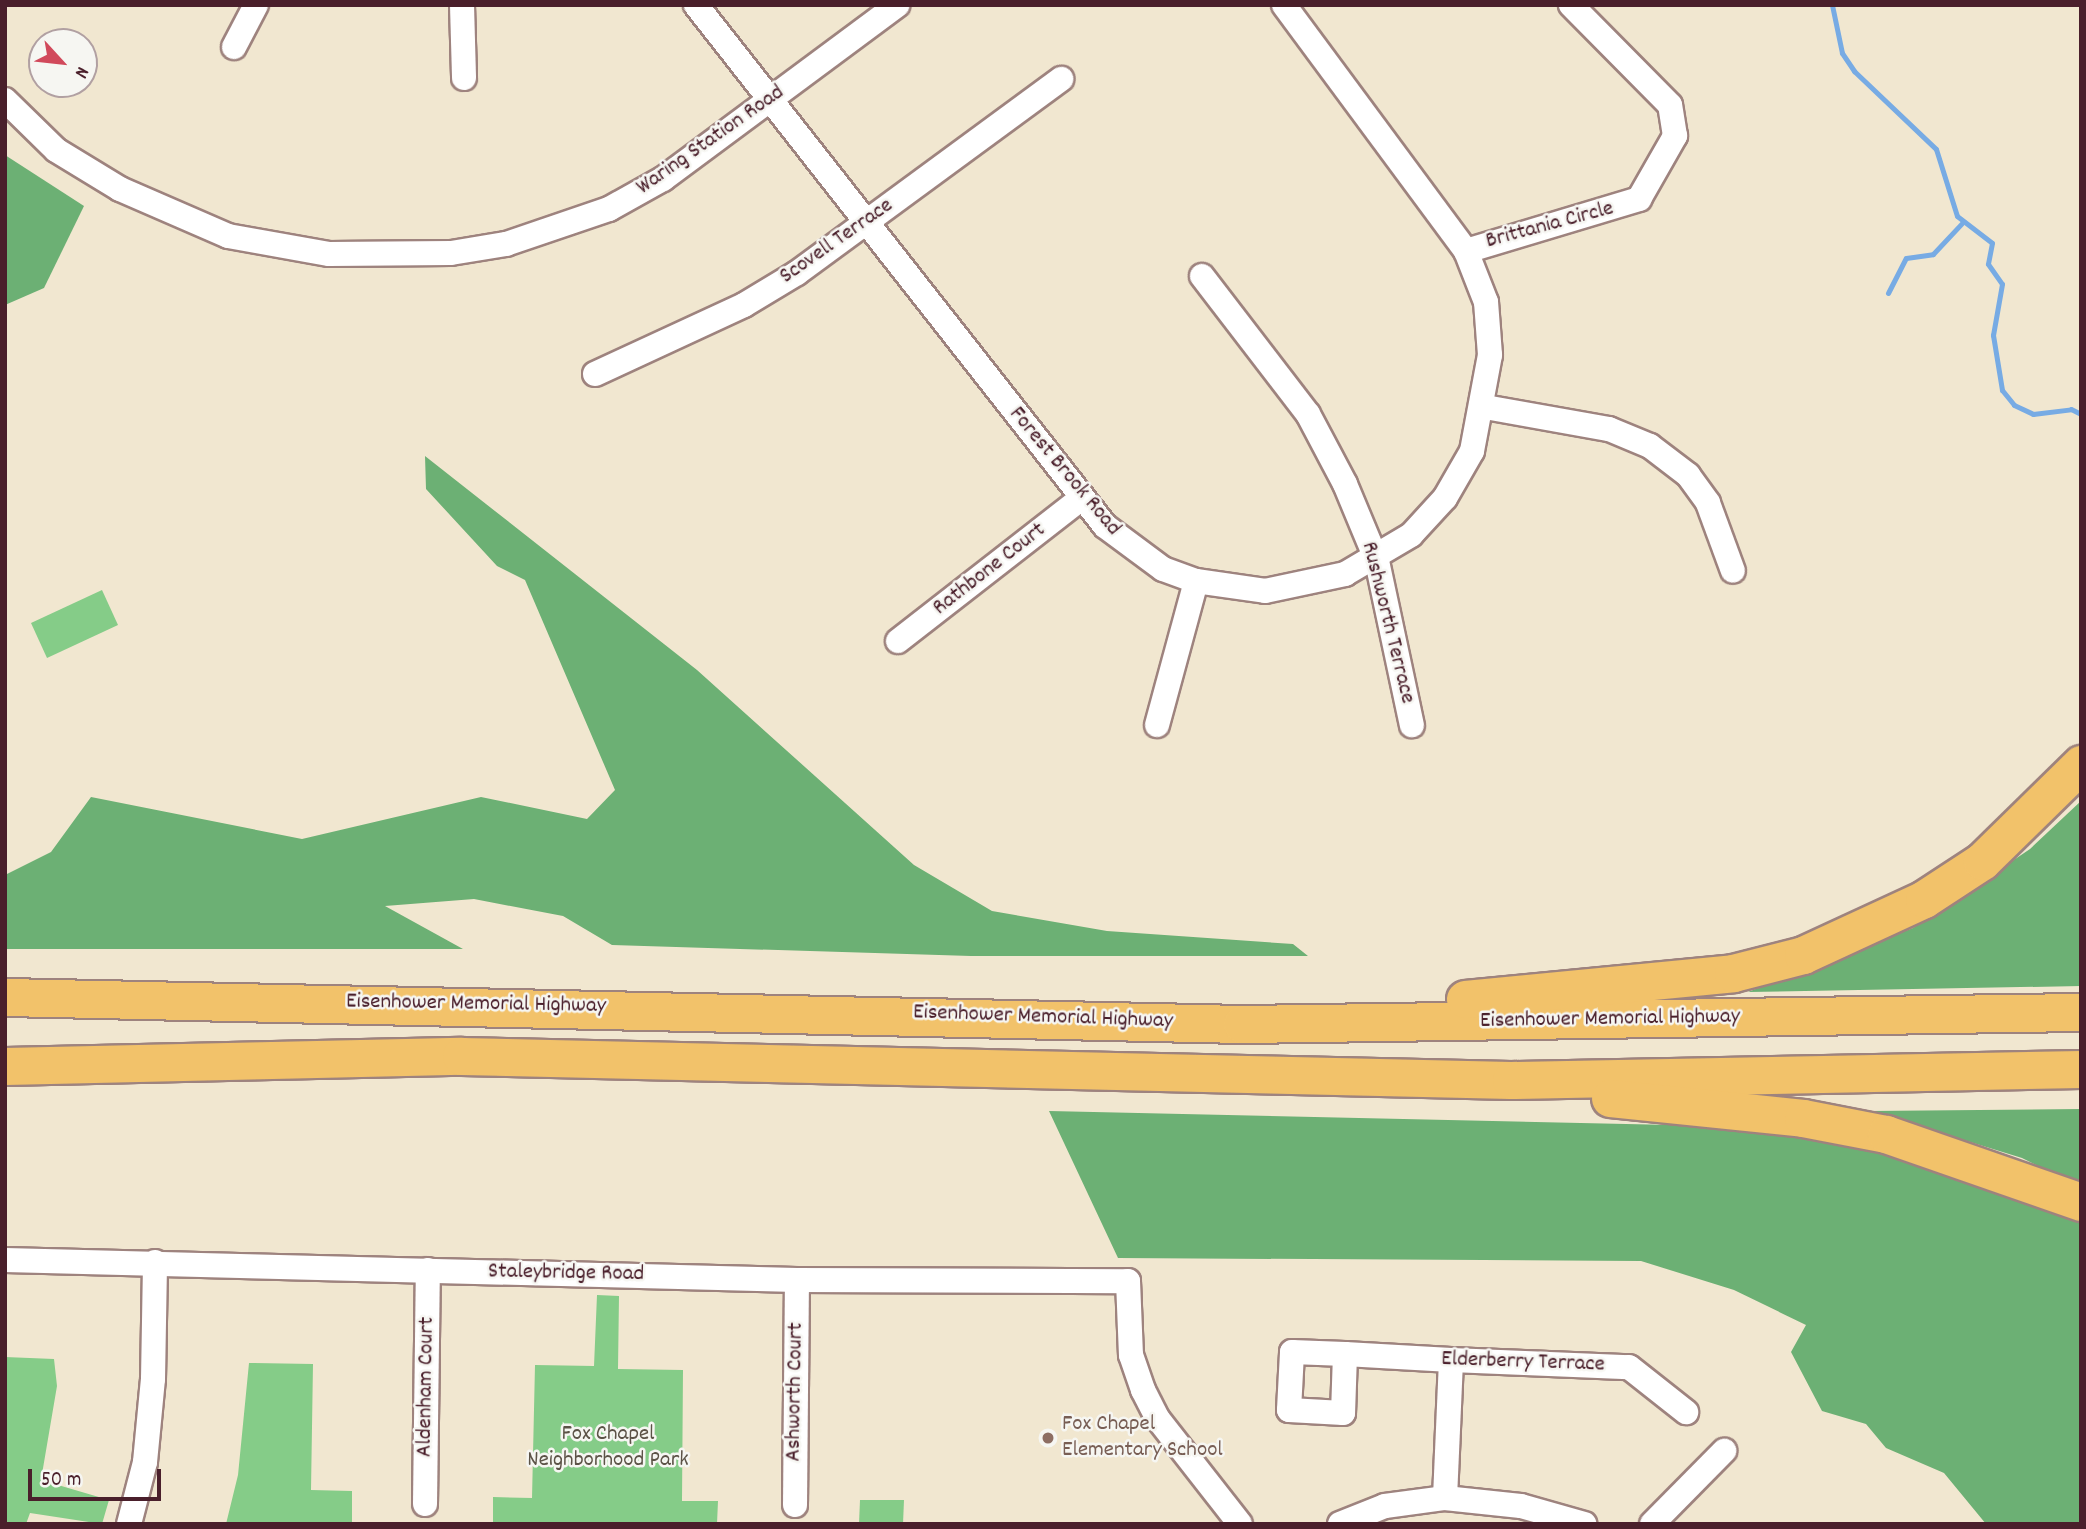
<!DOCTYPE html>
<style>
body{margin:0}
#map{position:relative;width:2086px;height:1529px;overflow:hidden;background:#f1e7d0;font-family:Dekko,sans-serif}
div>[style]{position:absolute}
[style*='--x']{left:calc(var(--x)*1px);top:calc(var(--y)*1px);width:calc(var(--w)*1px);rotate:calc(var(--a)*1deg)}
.green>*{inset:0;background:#85cc88}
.forest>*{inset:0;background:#6cb074}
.stream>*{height:5px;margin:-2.5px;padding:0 2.5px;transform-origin:2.5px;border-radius:2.5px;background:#77abe4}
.roads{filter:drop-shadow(2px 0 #9e837e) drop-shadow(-2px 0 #9e837e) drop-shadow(0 2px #9e837e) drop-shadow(0 -2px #9e837e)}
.minor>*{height:24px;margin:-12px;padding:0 12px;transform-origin:12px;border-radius:12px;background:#fff}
.highway>*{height:37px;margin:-18.5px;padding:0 18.5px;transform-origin:18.5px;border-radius:18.5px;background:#f2c26a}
.dots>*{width:19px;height:19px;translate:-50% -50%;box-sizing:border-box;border:4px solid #f6f6f2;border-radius:50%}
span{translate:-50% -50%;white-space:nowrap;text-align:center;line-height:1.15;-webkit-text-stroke:5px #f6f6f2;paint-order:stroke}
.street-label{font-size:23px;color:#4a1f2b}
.education-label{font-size:23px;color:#785e54}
.left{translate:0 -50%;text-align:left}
.park-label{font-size:23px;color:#5c5347}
.frame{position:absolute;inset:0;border:7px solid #4a1f2b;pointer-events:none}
.north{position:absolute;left:28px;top:28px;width:70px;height:70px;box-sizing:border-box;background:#f6f6f2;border:2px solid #b1a0a2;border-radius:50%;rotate:117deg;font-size:19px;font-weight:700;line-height:28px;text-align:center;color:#4a1f2b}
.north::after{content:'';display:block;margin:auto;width:24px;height:32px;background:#d1495b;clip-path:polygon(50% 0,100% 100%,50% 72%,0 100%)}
.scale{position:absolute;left:28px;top:1469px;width:133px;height:32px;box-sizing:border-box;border:4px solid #4a1f2b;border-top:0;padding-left:9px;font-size:21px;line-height:24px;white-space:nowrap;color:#4a1f2b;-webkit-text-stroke:5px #f6f6f2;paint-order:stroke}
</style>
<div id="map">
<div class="green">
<i style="clip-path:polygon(102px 590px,118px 625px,47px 658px,31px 623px)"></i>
<i style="clip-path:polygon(597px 1295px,619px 1296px,618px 1369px,683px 1370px,682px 1501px,718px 1501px,717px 1524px,493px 1524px,493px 1497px,532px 1498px,535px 1365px,594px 1366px)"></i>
<i style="clip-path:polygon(5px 1357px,54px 1359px,57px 1386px,41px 1480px,109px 1500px,102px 1524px,30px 1513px,26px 1524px,5px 1524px)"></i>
<i style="clip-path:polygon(249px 1363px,313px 1364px,311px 1490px,352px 1491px,352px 1524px,226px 1524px,238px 1475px)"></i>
<i style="clip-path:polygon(860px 1500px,904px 1500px,903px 1524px,859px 1524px)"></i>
</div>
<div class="forest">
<i style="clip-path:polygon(5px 155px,84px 206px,44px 288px,5px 305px)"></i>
<i style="clip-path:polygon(425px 456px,697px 670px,914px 865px,992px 911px,1107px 931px,1293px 944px,1308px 956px,971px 956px,612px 945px,563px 916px,474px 899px,385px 906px,463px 949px,5px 949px,5px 875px,51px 852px,91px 797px,302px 839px,481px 797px,587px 819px,615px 790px,525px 580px,497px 566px,426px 489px)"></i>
<i style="clip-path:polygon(2081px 801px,2081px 986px,1748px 992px,1913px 928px,2030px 849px)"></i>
<i style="clip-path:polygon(2081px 1109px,2081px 1187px,2022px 1158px,1870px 1111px)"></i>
<i style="clip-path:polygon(1049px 1111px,1762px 1127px,1897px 1152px,2032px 1199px,2081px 1221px,2081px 1524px,1986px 1524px,1944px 1473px,1886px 1448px,1866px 1424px,1822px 1411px,1791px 1352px,1806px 1325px,1734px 1290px,1641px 1261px,1118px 1258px)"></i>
</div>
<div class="stream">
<i style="--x:1832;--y:5;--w:49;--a:78.2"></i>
<i style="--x:1842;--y:53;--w:22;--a:56"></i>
<i style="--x:1854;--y:71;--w:113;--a:43.6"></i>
<i style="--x:1936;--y:149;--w:70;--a:72.6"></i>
<i style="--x:1957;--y:216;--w:44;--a:37.6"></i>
<i style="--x:1992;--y:243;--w:21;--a:101"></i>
<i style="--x:1988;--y:264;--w:24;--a:55"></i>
<i style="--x:2002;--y:284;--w:52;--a:100"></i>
<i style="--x:1993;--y:335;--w:56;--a:80.7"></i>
<i style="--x:2002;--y:390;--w:19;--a:51"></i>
<i style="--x:2014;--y:405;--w:21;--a:25"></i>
<i style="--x:2033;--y:414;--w:38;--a:-7"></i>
<i style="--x:2071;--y:409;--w:11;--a:27"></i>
<i style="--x:1888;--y:293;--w:39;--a:-63"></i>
<i style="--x:1906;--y:258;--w:27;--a:-8"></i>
<i style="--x:1933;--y:254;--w:42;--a:-46.9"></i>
</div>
<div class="roads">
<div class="minor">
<i style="--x:462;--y:5;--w:73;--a:88.4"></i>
<i style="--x:696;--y:5;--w:662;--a:51.87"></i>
<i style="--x:1105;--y:526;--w:72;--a:36.6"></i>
<i style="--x:1163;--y:569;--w:35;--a:20"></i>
<i style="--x:1196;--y:581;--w:70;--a:8.2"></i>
<i style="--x:1265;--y:591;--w:82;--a:-12"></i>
<i style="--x:1345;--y:574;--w:77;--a:-30.6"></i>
<i style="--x:1411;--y:535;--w:50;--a:-47.4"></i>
<i style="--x:1445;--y:498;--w:54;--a:-60.1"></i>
<i style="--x:1472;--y:451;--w:98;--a:-79.4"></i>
<i style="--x:1490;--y:355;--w:53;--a:-94.3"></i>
<i style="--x:1486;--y:302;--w:55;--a:-111.4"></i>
<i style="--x:1466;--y:251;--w:306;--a:-126.5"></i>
<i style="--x:234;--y:47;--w:47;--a:-62.4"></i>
<i style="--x:5;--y:100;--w:71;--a:44.4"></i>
<i style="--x:56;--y:150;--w:75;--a:31.4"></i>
<i style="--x:120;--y:189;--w:118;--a:23.5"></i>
<i style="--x:228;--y:236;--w:103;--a:10.1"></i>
<i style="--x:329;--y:254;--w:122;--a:-0.5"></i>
<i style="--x:451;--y:253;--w:56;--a:-9.3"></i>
<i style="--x:506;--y:244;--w:109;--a:-18.8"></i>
<i style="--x:609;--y:209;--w:62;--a:-29.1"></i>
<i style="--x:663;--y:179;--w:292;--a:-36.6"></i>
<i style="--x:1466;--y:251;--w:181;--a:-16.7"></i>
<i style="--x:1639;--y:199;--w:73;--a:-60.3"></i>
<i style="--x:1675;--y:136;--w:31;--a:-99"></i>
<i style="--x:1670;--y:105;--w:141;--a:-134.7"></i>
<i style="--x:1202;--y:276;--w:174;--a:52.5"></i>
<i style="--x:1308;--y:414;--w:79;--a:62.1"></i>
<i style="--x:1345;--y:484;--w:83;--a:67.4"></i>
<i style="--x:1377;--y:561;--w:168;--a:78"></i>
<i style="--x:595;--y:374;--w:164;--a:-24.8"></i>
<i style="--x:744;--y:305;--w:62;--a:-31.1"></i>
<i style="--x:797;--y:273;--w:328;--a:-36.3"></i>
<i style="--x:1485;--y:407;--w:126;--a:10.1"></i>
<i style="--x:1609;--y:429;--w:44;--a:22.5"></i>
<i style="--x:1650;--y:446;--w:48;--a:37.3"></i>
<i style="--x:1688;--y:475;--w:34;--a:54"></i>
<i style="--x:1708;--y:503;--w:72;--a:69.8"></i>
<i style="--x:898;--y:641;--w:233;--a:-37.9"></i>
<i style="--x:1157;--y:725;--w:149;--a:-74.8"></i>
<i style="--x:5;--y:1260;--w:792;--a:1.45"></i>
<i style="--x:797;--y:1280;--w:331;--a:0.2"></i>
<i style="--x:1128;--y:1281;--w:74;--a:87.7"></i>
<i style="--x:1131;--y:1355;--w:37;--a:71"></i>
<i style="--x:1143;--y:1390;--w:33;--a:63"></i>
<i style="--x:1158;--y:1419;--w:133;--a:52"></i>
<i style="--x:1345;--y:1354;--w:59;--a:91.9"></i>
<i style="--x:1343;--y:1413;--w:54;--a:-176.8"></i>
<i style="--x:1289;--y:1410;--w:58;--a:-87"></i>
<i style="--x:1292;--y:1352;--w:53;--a:2.2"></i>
<i style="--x:1345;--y:1354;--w:106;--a:3.2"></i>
<i style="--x:1451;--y:1360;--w:178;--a:2.3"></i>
<i style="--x:1629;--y:1367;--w:73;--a:38.3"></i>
<i style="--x:1445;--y:1498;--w:138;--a:-87.5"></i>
<i style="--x:425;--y:1504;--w:234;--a:-89.3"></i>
<i style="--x:795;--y:1505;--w:225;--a:-89.5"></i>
<i style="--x:129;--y:1524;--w:64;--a:-75.5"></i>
<i style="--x:145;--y:1462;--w:83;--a:-84.5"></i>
<i style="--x:153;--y:1379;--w:117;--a:-89"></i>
<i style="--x:1340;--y:1524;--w:48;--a:-21.8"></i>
<i style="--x:1385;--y:1506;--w:61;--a:-7.6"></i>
<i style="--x:1445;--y:1498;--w:76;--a:6"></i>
<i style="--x:1521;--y:1506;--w:66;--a:15.9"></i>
<i style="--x:1652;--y:1524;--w:103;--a:-45.4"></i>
</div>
<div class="highway">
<i style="--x:5;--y:997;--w:1237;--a:1.25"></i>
<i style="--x:1242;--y:1024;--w:839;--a:-0.82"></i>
<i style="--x:1465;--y:999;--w:269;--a:-5.5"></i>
<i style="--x:1733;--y:973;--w:72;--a:-14.4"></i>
<i style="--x:1803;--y:955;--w:133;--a:-24.8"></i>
<i style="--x:1924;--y:899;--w:69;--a:-33.2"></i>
<i style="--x:1982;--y:861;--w:139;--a:-44.4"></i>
<i style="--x:5;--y:1066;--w:456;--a:-1.3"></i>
<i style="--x:461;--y:1056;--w:1050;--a:1.31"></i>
<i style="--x:1511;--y:1080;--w:570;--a:-1.11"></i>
<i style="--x:1610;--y:1098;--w:194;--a:5.9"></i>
<i style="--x:1803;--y:1118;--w:85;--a:10.9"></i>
<i style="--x:1886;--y:1134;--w:207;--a:19.2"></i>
</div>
</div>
<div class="dots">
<i style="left:1048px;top:1438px;background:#8d6e63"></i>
</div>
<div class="street-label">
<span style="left:711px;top:141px;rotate:-35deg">Waring Station Road</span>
<span style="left:1550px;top:226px;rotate:-15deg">Brittania Circle</span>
<span style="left:837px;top:242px;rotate:-35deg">Scovell Terrace</span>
<span style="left:1064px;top:472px;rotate:50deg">Forest Brook Road</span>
<span style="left:990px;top:570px;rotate:-38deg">Rathbone Court</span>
<span style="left:1387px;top:623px;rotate:76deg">Rushworth Terrace</span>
<span style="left:476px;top:1005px;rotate:1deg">Eisenhower Memorial Highway</span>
<span style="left:1043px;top:1018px;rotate:2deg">Eisenhower Memorial Highway</span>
<span style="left:1610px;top:1020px;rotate:-1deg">Eisenhower Memorial Highway</span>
<span style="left:566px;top:1274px;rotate:1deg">Staleybridge Road</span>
<span style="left:1523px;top:1363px;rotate:2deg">Elderberry Terrace</span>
<span style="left:427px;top:1387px;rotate:-89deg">Aldenham Court</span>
<span style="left:796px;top:1392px;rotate:-89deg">Ashworth Court</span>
</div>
<div class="education-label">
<span class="left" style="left:1062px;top:1438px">Fox Chapel<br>Elementary School</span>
</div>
<div class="park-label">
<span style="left:608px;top:1448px">Fox Chapel<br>Neighborhood Park</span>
</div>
<div class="frame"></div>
<div class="north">N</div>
<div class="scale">50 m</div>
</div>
